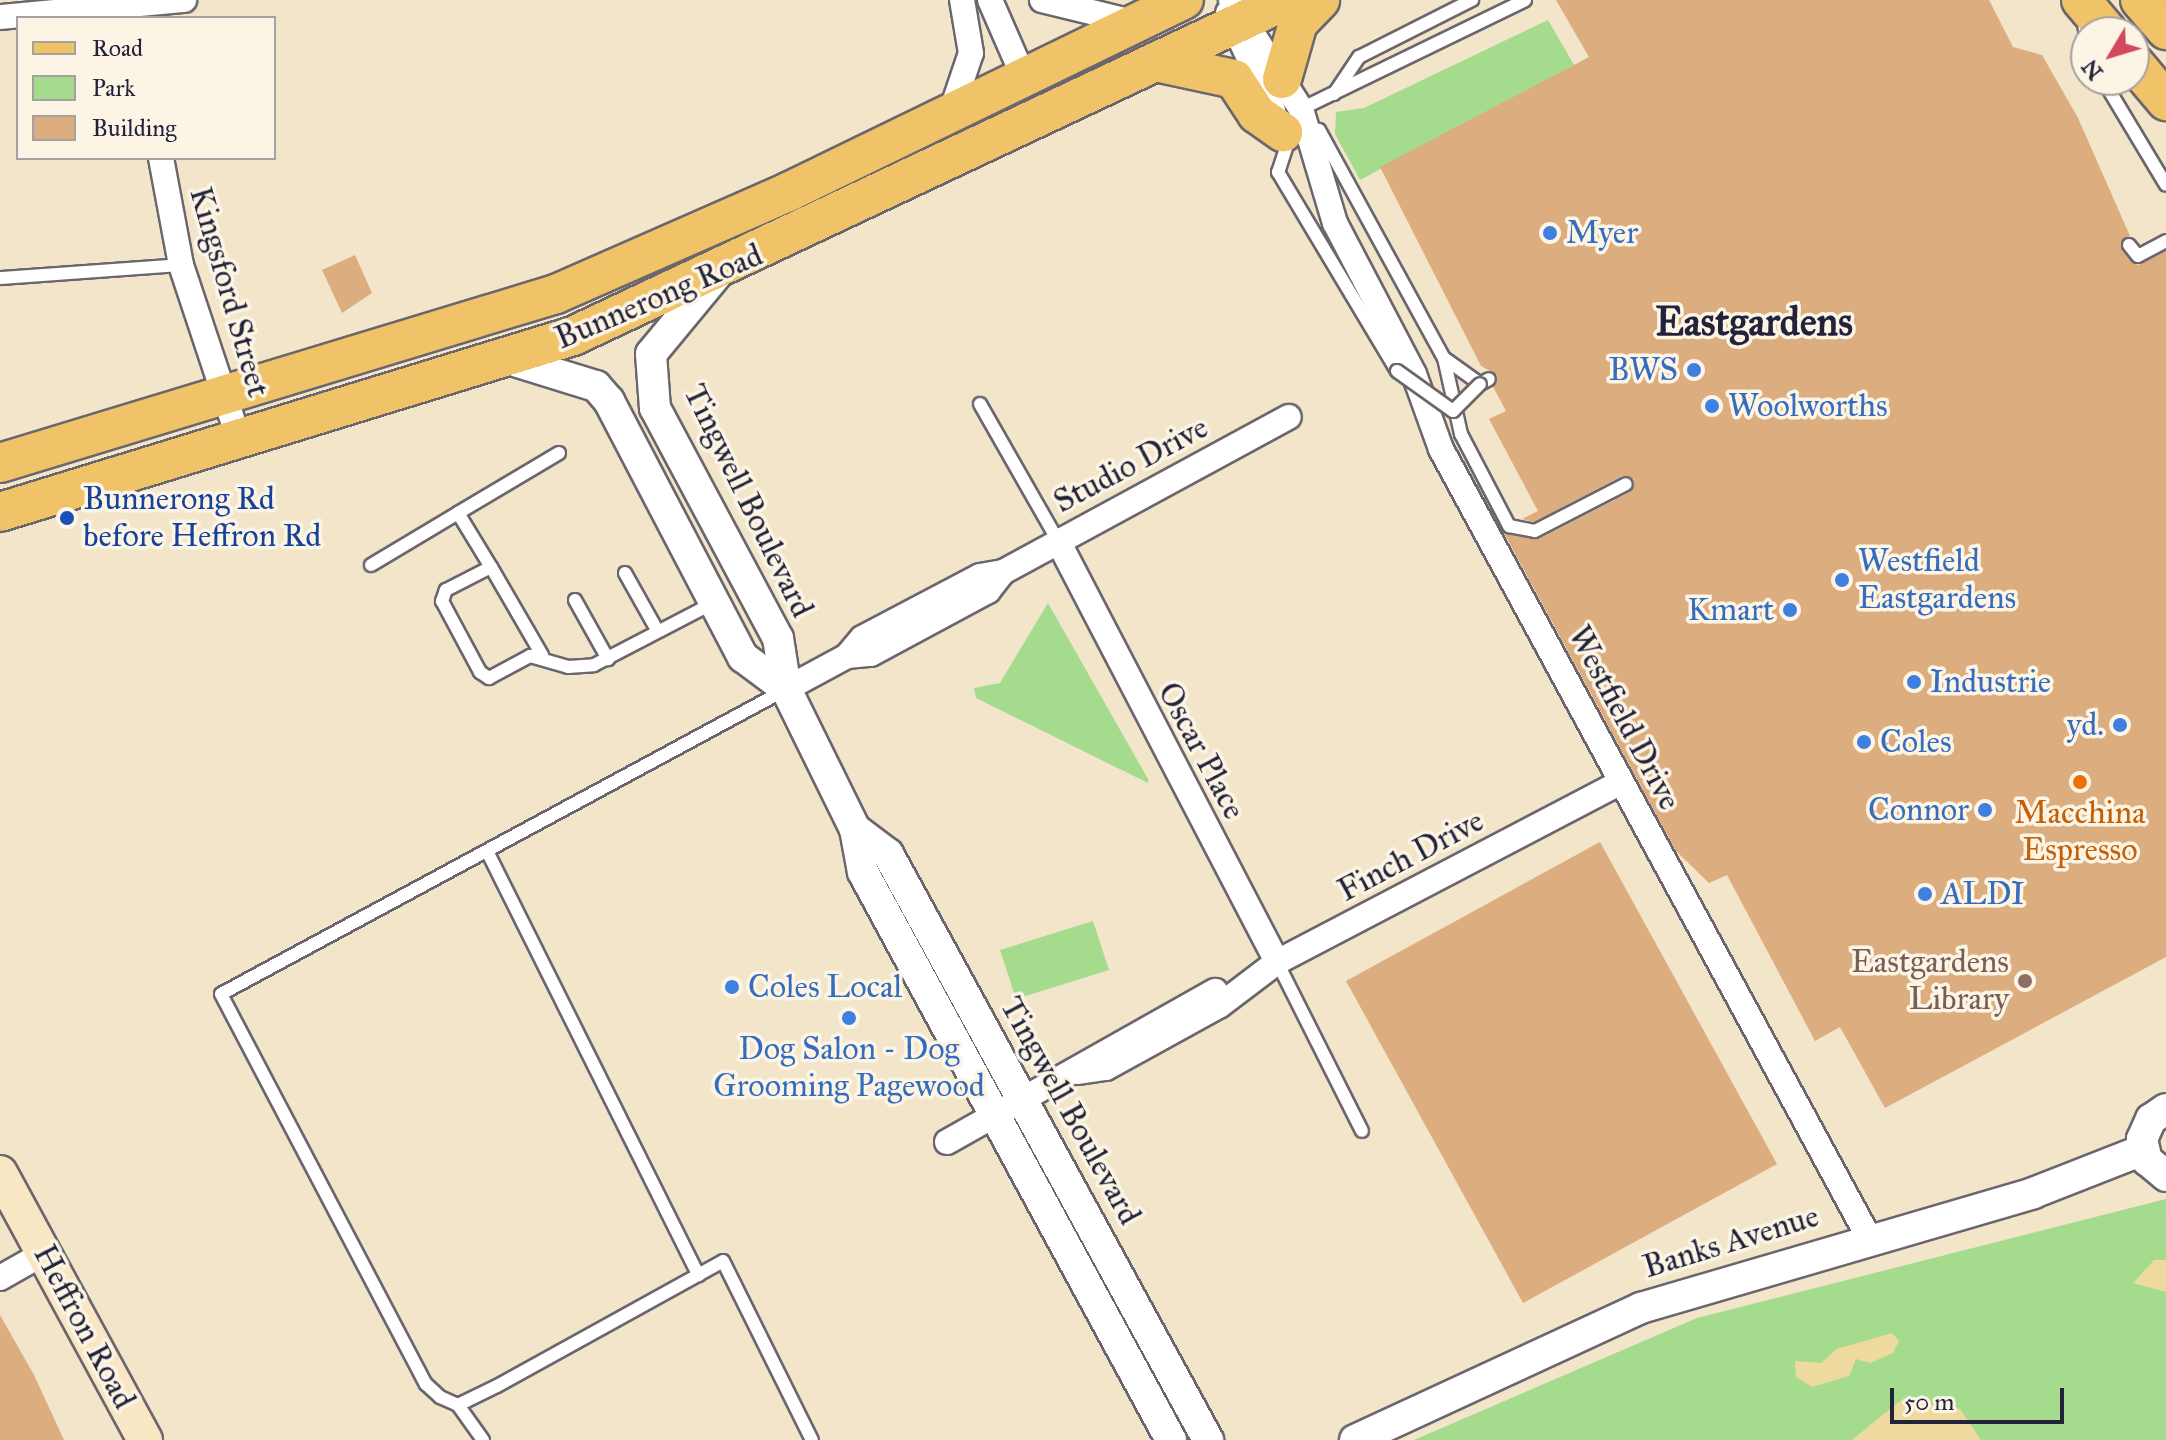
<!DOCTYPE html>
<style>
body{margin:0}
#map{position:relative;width:2166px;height:1440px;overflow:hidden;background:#f2e5c9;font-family:"IM FELL Great Primer",serif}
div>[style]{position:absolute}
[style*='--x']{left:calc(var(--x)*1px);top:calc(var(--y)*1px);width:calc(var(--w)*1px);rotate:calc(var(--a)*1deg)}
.green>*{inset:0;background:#a5db8c}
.sand>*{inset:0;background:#eeda9e}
.building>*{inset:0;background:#dcad7f}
.roads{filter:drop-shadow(2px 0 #6b666d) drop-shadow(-2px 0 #6b666d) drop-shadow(0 2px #6b666d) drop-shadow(0 -2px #6b666d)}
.service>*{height:12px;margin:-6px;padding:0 6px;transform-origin:6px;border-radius:6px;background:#fff}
.minor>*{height:24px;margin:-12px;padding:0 12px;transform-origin:12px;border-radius:12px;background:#fff}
.tertiary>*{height:30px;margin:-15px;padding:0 15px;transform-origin:15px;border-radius:15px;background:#fff}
.secondary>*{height:34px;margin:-17px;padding:0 17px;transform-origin:17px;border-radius:17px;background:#f9e7c3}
.primary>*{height:38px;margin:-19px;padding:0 19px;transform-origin:19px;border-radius:19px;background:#f0c369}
.bridges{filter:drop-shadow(2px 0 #6b666d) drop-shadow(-2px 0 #6b666d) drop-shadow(0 2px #6b666d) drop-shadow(0 -2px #6b666d)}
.service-bridge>*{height:12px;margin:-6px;padding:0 6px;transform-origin:6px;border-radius:6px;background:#fff}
.dots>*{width:22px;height:22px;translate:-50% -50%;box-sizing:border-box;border:4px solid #fcf5e5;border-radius:50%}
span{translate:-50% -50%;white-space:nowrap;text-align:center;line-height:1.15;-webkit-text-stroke:7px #fcf5e5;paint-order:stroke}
.shop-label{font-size:32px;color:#366cbe}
.left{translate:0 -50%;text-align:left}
.right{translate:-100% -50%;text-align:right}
.street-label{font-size:32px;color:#22223b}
.transit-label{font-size:32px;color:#164399}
.food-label{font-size:32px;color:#c56008}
.education-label{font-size:32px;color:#785e54}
.district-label{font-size:40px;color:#22223b;font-weight:700}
.legend{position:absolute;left:16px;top:16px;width:260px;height:144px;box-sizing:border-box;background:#fcf5e5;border:2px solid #a5a1a1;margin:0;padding:10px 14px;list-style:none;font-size:24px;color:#22223b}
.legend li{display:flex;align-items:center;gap:16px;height:40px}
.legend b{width:40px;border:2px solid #a5a1a1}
.north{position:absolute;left:2070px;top:16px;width:80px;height:80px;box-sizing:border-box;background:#fcf5e5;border:2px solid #a5a1a1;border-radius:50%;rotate:232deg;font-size:22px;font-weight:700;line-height:32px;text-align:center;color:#22223b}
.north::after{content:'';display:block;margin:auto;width:28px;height:36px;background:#d1495b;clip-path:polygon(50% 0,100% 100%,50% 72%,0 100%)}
.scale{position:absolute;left:1890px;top:1388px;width:174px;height:36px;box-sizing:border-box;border:4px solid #22223b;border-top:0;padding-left:10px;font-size:24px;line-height:28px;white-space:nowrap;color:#22223b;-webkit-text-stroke:6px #fcf5e5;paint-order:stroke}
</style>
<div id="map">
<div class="green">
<i style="clip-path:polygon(1548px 20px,1574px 65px,1360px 180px,1335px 134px,1336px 112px,1364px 108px)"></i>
<i style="clip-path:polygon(1048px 603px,1148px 779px,1148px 783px,976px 698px,974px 688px,1000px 683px)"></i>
<i style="clip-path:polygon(1093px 921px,1109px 970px,1016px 999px,1000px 950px)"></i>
<i style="clip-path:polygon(2166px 1199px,2166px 1440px,1414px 1440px,1697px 1318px)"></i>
</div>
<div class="sand">
<i style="clip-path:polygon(2154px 1260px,2166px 1260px,2166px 1292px,2133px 1283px)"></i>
<i style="clip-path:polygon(1892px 1333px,1899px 1341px,1893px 1353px,1870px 1363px,1856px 1359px,1849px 1376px,1812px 1387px,1796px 1377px,1795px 1361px,1821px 1363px,1837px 1349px)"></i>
<i style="clip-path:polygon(1901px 1400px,1960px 1409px,1981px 1440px,1852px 1440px)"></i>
</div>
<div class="building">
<i style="clip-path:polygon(1556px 0,1989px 0,2013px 47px,2042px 55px,2078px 118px,2130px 236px,2122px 251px,2138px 265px,2166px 251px,2166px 957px,1885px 1108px,1840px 1027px,1815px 1041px,1727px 875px,1709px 883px,1676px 851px,1504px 533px,1539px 539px,1630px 492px,1634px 479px,1622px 476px,1534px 522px,1522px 519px,1538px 511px,1489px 419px,1506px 411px,1493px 387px,1497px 375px,1481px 366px,1380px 167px,1589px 57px)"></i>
<i style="clip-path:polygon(355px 255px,372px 293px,342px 313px,322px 270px)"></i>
<i style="clip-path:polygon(1600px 842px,1777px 1164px,1523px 1303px,1346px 981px)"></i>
<i style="clip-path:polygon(0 1315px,34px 1375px,64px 1440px,0 1440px)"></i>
</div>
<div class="roads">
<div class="service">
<i style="--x:2084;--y:20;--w:24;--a:85"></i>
<i style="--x:2103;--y:80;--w:122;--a:59"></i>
<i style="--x:1334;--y:94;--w:45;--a:-56"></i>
<i style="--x:1359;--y:57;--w:127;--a:-26.8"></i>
<i style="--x:1301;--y:109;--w:249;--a:-25.9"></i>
<i style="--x:1309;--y:127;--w:10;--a:17"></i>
<i style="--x:1319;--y:130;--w:260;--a:61.3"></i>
<i style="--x:1444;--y:358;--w:78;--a:77.4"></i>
<i style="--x:1461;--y:434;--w:104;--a:62.4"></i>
<i style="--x:1509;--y:526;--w:26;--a:11"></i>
<i style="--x:1535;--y:531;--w:102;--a:-27.3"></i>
<i style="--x:1288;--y:142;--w:32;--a:108"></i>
<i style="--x:1278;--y:172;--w:232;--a:59.1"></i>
<i style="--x:2129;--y:245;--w:14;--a:51"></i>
<i style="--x:2138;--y:256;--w:32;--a:-28"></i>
<i style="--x:0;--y:278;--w:181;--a:-4.1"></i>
<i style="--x:1444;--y:358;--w:44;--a:35.8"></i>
<i style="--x:1480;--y:384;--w:10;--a:-29"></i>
<i style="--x:980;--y:404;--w:158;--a:60.3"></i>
<i style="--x:559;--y:453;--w:117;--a:149.3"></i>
<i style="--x:458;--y:513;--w:63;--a:58.6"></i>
<i style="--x:491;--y:567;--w:51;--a:152.9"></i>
<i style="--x:446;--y:590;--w:12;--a:110"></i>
<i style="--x:442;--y:601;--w:81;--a:61.8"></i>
<i style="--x:480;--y:672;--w:11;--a:34"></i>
<i style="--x:489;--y:678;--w:47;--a:-28.2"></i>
<i style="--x:530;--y:656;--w:40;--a:16"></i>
<i style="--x:568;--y:667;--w:26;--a:-4"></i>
<i style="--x:594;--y:665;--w:136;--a:-27.5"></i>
<i style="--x:371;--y:565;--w:101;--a:-30.9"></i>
<i style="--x:491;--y:567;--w:102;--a:59.9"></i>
<i style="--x:625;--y:573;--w:65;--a:60.7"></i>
<i style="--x:575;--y:600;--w:68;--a:60.8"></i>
<i style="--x:783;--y:691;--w:638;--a:151.67"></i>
<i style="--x:221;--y:994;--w:441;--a:62.3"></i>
<i style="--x:426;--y:1384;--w:19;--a:43"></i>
<i style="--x:440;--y:1397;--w:20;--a:24"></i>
<i style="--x:458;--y:1405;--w:43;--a:-26"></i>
<i style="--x:497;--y:1386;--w:258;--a:-28.9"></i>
<i style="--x:723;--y:1261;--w:200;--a:63.6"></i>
<i style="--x:487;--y:851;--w:474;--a:63.5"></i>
<i style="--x:1277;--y:962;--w:189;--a:63.3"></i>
<i style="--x:458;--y:1405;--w:43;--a:54.5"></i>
</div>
<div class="minor">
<i style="--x:990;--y:0;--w:85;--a:66.4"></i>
<i style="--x:1042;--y:0;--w:97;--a:13.7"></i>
<i style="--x:1231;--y:0;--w:130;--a:57.3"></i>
<i style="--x:1301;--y:109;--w:119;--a:73.4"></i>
<i style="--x:1335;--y:223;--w:170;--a:62.4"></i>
<i style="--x:1414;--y:374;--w:80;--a:70.2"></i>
<i style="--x:1441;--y:449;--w:898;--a:61.52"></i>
<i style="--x:1228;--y:13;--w:107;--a:65.1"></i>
<i style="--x:0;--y:17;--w:185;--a:-5.3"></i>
<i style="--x:951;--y:112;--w:62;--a:-71.3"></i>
<i style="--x:971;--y:53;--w:54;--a:-99.6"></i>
<i style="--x:161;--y:158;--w:109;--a:79.4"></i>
<i style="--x:181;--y:265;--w:187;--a:71.6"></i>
<i style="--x:1058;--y:541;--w:475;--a:62.5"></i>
<i style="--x:847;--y:656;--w:24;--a:-5"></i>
<i style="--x:871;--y:654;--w:133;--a:-28.3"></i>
<i style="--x:988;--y:591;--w:24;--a:-52"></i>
<i style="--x:786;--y:689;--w:69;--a:-28.4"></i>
<i style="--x:847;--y:656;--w:23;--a:-50"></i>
<i style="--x:862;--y:638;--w:133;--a:-27.7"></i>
<i style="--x:980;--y:576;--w:23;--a:-10"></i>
<i style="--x:1003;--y:572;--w:325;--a:-28.5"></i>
<i style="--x:1077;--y:1072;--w:29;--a:-8"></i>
<i style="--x:1106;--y:1068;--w:129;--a:-28.8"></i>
<i style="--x:1219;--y:1006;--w:73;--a:-37.2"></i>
<i style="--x:1277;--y:962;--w:387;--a:-27.6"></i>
<i style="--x:947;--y:1142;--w:308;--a:-29.4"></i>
<i style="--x:0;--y:1278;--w:51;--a:-29.6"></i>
</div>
<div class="tertiary">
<i style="--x:718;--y:273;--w:105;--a:129.6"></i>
<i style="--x:651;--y:354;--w:54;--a:85.8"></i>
<i style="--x:655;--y:408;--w:261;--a:61.9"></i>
<i style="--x:778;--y:638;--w:52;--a:81.1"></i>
<i style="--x:786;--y:689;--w:156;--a:63.8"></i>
<i style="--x:855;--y:829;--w:44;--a:79.5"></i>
<i style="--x:863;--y:872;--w:646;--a:61.53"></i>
<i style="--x:508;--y:359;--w:92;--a:17.1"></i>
<i style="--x:596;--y:386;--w:20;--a:49"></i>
<i style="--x:609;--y:401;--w:289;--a:62.4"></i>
<i style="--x:743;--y:657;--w:54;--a:36.7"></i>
<i style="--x:855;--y:829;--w:41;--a:37.1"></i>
<i style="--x:888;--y:854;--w:668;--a:61.36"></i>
<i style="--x:2166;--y:1109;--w:18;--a:146"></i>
<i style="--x:2151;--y:1119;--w:22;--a:114"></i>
<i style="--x:2142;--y:1139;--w:22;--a:77"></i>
<i style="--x:2147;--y:1160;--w:25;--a:40"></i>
<i style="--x:1355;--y:1440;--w:315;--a:-24.8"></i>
<i style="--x:1641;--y:1308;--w:409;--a:-16.3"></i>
<i style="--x:2033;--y:1193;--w:118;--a:-21.4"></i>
</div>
<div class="secondary">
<i style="--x:0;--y:1173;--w:304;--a:61.5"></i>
</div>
<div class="primary">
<i style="--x:2081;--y:0;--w:42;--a:49.8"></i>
<i style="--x:2140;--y:0;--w:40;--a:49"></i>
<i style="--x:1155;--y:62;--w:81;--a:12.1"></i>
<i style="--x:1234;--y:79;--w:42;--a:56.7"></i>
<i style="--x:1257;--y:114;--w:32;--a:35"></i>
<i style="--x:2134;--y:63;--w:50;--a:49.9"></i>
<i style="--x:1282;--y:79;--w:58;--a:-74.1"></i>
<i style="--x:1298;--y:23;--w:32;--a:-46"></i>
<i style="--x:0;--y:463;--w:581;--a:-16.91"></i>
<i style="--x:556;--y:294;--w:253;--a:-23.7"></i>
<i style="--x:788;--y:192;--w:440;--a:-25.9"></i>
<i style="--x:0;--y:512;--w:599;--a:-17.07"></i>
<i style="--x:573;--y:336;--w:789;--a:-25.2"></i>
</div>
</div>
<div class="bridges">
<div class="service-bridge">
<i style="--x:1397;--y:371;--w:69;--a:35.5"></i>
<i style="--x:1453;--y:411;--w:38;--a:-45"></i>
</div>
</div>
<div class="dots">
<i style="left:1550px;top:233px;background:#3f7fe0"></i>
<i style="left:1694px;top:370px;background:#3f7fe0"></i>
<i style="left:1712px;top:406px;background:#3f7fe0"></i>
<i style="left:67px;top:518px;background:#1a4fb4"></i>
<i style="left:1842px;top:580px;background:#3f7fe0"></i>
<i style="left:1790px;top:610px;background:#3f7fe0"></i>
<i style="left:1914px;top:682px;background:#3f7fe0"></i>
<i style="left:2120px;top:725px;background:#3f7fe0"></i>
<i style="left:1864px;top:742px;background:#3f7fe0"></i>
<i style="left:2080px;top:782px;background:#e8710a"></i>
<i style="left:1985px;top:810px;background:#3f7fe0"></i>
<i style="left:1925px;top:894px;background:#3f7fe0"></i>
<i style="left:2025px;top:981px;background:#8d6e63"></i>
<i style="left:732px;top:987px;background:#3f7fe0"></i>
<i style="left:849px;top:1018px;background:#3f7fe0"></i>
</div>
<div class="shop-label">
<span class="left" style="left:1566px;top:233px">Myer</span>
<span class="right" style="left:1678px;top:370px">BWS</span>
<span class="left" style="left:1728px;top:406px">Woolworths</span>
<span class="left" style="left:1858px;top:580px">Westfield<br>Eastgardens</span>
<span class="right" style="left:1774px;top:610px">Kmart</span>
<span class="left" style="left:1930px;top:682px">Industrie</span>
<span class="right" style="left:2104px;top:725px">yd.</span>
<span class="left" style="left:1880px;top:742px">Coles</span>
<span class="right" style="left:1969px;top:810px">Connor</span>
<span class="left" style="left:1941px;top:894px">ALDI</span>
<span class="left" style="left:748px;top:987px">Coles Local</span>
<span style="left:849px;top:1068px">Dog Salon - Dog<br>Grooming Pagewood</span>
</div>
<div class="street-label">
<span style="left:229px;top:292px;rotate:74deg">Kingsford Street</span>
<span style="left:659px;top:297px;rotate:-23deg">Bunnerong Road</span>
<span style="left:1131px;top:465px;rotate:-28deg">Studio Drive</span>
<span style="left:748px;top:501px;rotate:64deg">Tingwell Boulevard</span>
<span style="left:1624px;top:718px;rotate:62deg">Westfield Drive</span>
<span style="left:1201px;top:751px;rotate:62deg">Oscar Place</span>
<span style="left:1411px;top:856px;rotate:-28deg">Finch Drive</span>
<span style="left:1070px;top:1111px;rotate:61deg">Tingwell Boulevard</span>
<span style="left:1731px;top:1242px;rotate:-17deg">Banks Avenue</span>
<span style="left:84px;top:1327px;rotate:62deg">Heffron Road</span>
</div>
<div class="transit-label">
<span class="left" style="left:83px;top:518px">Bunnerong Rd<br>before Heffron Rd</span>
</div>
<div class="food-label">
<span style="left:2080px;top:832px">Macchina<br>Espresso</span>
</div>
<div class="education-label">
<span class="right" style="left:2009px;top:981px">Eastgardens<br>Library</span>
</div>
<div class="district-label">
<span style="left:1754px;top:322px">Eastgardens</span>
</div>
<ul class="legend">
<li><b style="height:10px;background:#f0c369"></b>Road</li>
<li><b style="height:22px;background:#a5db8c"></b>Park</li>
<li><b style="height:22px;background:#dcad7f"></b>Building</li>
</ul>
<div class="north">N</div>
<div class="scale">50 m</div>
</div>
